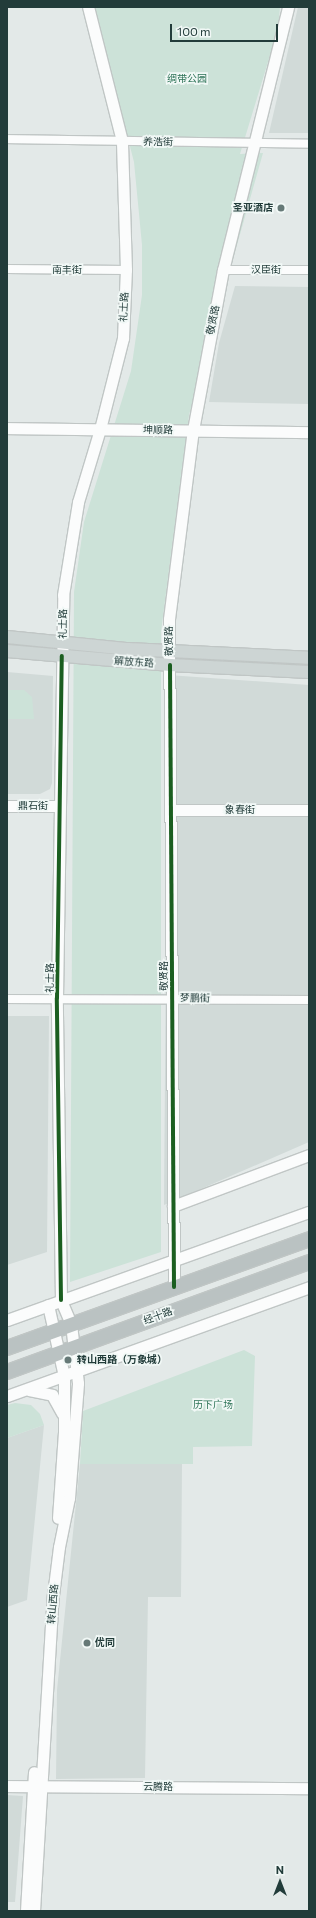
<!DOCTYPE html>
<meta charset="utf-8">
<style>
body{margin:0}
#map{position:relative;width:316px;height:1918px;overflow:hidden;background:#e3e9e8;font-family:Commissioner,"Noto Sans SC",sans-serif}
div>[style]{position:absolute}
[style*='--x']{left:calc(var(--x)*1px);top:calc(var(--y)*1px);width:calc(var(--w)*1px);rotate:calc(var(--a)*1deg)}
.built>*{inset:0;background:#d1dad8}
.green>*{inset:0;background:#cce2d8}
.roads{filter:drop-shadow(1px 0 #c0c6c5) drop-shadow(-1px 0 #c0c6c5) drop-shadow(0 1px #c0c6c5) drop-shadow(0 -1px #c0c6c5)}
.street>*{height:8px;margin:-4px;padding:0 4px;transform-origin:4px;border-radius:4px;background:#fbfcfc}
.secondary>*{height:11px;margin:-5.5px;padding:0 5.5px;transform-origin:5.5px;border-radius:5.5px;background:#fbfcfc}
.primary>*{height:12px;margin:-6px;padding:0 6px;transform-origin:6px;border-radius:6px;background:#cdd5d4}
.highway>*{height:14px;margin:-7px;padding:0 7px;transform-origin:7px;border-radius:7px;background:#bac2c2}
.cycleway>*{height:4px;margin:-2px;padding:0 2px;transform-origin:2px;border-radius:2px;background:#1b5e20}
.dots>*{width:11px;height:11px;translate:-50% -50%;box-sizing:border-box;border:2px solid #f1f8f6;border-radius:50%}
span{translate:-50% -50%;white-space:nowrap;text-align:center;line-height:1.15;-webkit-text-stroke:3.5px #f1f8f6;paint-order:stroke}
.park-label{font-size:10px;color:#2c7256}
.street-label{font-size:10px;color:#223c3a}
.poi-label{font-size:10px;color:#223c3a;font-weight:700}
.right{translate:-100% -50%;text-align:right}
.left{translate:0 -50%;text-align:left}
.frame{position:absolute;inset:0;border:8px solid #223c3a;pointer-events:none}
.north{position:absolute;left:260px;top:1862px;width:40px;height:40px;-webkit-text-stroke:3px #f1f8f6;paint-order:stroke;rotate:0deg;font-size:11px;font-weight:700;line-height:16px;text-align:center;color:#223c3a}
.north::after{content:'';display:block;margin:auto;width:14px;height:18px;background:#223c3a;clip-path:polygon(50% 0,100% 100%,50% 72%,0 100%)}
.scale{position:absolute;left:170px;top:24px;width:108px;height:18px;box-sizing:border-box;border:2px solid #223c3a;border-top:0;padding-left:5px;font-size:12px;line-height:14px;white-space:nowrap;color:#223c3a;-webkit-text-stroke:3px #f1f8f6;paint-order:stroke}
</style>
<div id="map">
<div class="built">
<i style="clip-path:polygon(298px 7px,309px 7px,309px 133px,269px 133px)"></i>
<i style="clip-path:polygon(235px 286px,309px 287px,309px 404px,209px 402px,219px 343px)"></i>
<i style="clip-path:polygon(7px 672px,53px 676px,52px 783px,50px 789px,40px 794px,7px 794px)"></i>
<i style="clip-path:polygon(168px 675px,309px 685px,309px 1142px,164px 1205px)"></i>
<i style="clip-path:polygon(7px 1016px,49px 1016px,47px 1252px,7px 1265px)"></i>
<i style="clip-path:polygon(44px 1425px,27px 1600px,7px 1607px,7px 1438px)"></i>
<i style="clip-path:polygon(80px 1464px,182px 1464px,181px 1597px,148px 1597px,145px 1778px,56px 1779px,57px 1690px)"></i>
<i style="clip-path:polygon(7px 1795px,23px 1796px,15px 1902px,7px 1902px)"></i>
</div>
<div class="green">
<i style="clip-path:polygon(94px 7px,280px 7px,278px 29px,240px 154px,263px 153px,189px 415px,161px 632px,161px 1252px,70px 1282px,74px 592px,84px 522px,131px 371px,142px 295px,142px 245px,134px 162px)"></i>
<i style="clip-path:polygon(7px 690px,24px 690px,32px 697px,34px 719px,7px 719px)"></i>
<i style="clip-path:polygon(244px 1350px,255px 1356px,252px 1446px,193px 1447px,193px 1464px,80px 1464px,83px 1411px)"></i>
<i style="clip-path:polygon(15px 1403px,31px 1405px,40px 1414px,44px 1425px,7px 1438px,7px 1405px)"></i>
</div>
<div class="roads">
<div class="street">
<i style="--x:7;--y:139;--w:302;--a:0.9"></i>
<i style="--x:7;--y:269;--w:119;--a:0.5"></i>
<i style="--x:223;--y:270;--w:86;--a:0"></i>
<i style="--x:7;--y:999;--w:302;--a:0.2"></i>
</div>
<div class="secondary">
<i style="--x:7;--y:428;--w:302;--a:0.8"></i>
<i style="--x:7;--y:806;--w:52;--a:0"></i>
<i style="--x:171;--y:810;--w:138;--a:0"></i>
<i style="--x:173;--y:1206;--w:145;--a:-20.6"></i>
<i style="--x:174;--y:1287;--w:668;--a:-90.43"></i>
<i style="--x:169;--y:619;--w:191;--a:-82.8"></i>
<i style="--x:193;--y:430;--w:163;--a:-79.4"></i>
<i style="--x:223;--y:270;--w:271;--a:-76.1"></i>
<i style="--x:48;--y:1305;--w:73;--a:77.3"></i>
<i style="--x:64;--y:1376;--w:56;--a:90"></i>
<i style="--x:64;--y:1432;--w:86;--a:94"></i>
<i style="--x:7;--y:1320;--w:321;--a:-19.7"></i>
<i style="--x:29;--y:1390;--w:24;--a:12"></i>
<i style="--x:52;--y:1395;--w:21;--a:61"></i>
<i style="--x:7;--y:1396;--w:321;--a:-19.8"></i>
<i style="--x:7;--y:1786;--w:302;--a:0.4"></i>
<i style="--x:26;--y:1911;--w:139;--a:-86.7"></i>
<i style="--x:34;--y:1911;--w:317;--a:-86.6"></i>
<i style="--x:53;--y:1595;--w:48;--a:-82.9"></i>
<i style="--x:59;--y:1547;--w:50;--a:-78.5"></i>
<i style="--x:69;--y:1498;--w:115;--a:-85.5"></i>
<i style="--x:78;--y:1383;--w:59;--a:-96.8"></i>
<i style="--x:71;--y:1324;--w:26;--a:-113"></i>
<i style="--x:61;--y:1300;--w:302;--a:-90.8"></i>
<i style="--x:57;--y:998;--w:403;--a:-89.1"></i>
<i style="--x:63;--y:595;--w:94;--a:-80.8"></i>
<i style="--x:78;--y:502;--w:76;--a:-73.2"></i>
<i style="--x:100;--y:429;--w:94;--a:-75.8"></i>
<i style="--x:123;--y:338;--w:68;--a:-87.5"></i>
<i style="--x:126;--y:270;--w:129;--a:-91.8"></i>
<i style="--x:122;--y:141;--w:138;--a:-104.2"></i>
</div>
<div class="primary">
<i style="--x:7;--y:637;--w:122;--a:5.7"></i>
<i style="--x:128;--y:649;--w:181;--a:2.8"></i>
<i style="--x:7;--y:651;--w:164;--a:4.9"></i>
<i style="--x:170;--y:665;--w:139;--a:2.9"></i>
</div>
<div class="highway">
<i style="--x:7;--y:1348;--w:321;--a:-19.8"></i>
<i style="--x:7;--y:1372;--w:321;--a:-20"></i>
</div>
</div>
<div class="cycleway">
<i style="--x:170;--y:665;--w:622;--a:89.63"></i>
<i style="--x:61;--y:1300;--w:302;--a:-90.8"></i>
<i style="--x:57;--y:998;--w:342;--a:-89.2"></i>
</div>
<div class="dots">
<i style="left:281px;top:208px;background:#667977"></i>
<i style="left:68px;top:1360px;background:#667977"></i>
<i style="left:87px;top:1643px;background:#667977"></i>
</div>
<div class="park-label">
<span style="left:187px;top:79px">绸带公园</span>
<span style="left:213px;top:1405px">历下广场</span>
</div>
<div class="street-label">
<span style="left:158px;top:142px;rotate:1deg">养浩街</span>
<span style="left:67px;top:270px">南丰街</span>
<span style="left:266px;top:270px">汉臣街</span>
<span style="left:124px;top:307px;rotate:-87deg">礼士路</span>
<span style="left:213px;top:320px;rotate:-79deg">敬贤路</span>
<span style="left:158px;top:430px;rotate:1deg">坤顺路</span>
<span style="left:63px;top:624px;rotate:-89deg">礼士路</span>
<span style="left:169px;top:641px;rotate:-91deg">敬贤路</span>
<span style="left:134px;top:662px;rotate:4deg">解放东路</span>
<span style="left:33px;top:806px">鼎石街</span>
<span style="left:240px;top:810px">象春街</span>
<span style="left:164px;top:976px;rotate:-90deg">敬贤路</span>
<span style="left:50px;top:978px;rotate:-89deg">礼士路</span>
<span style="left:195px;top:998px;rotate:1deg">梦鹏街</span>
<span style="left:158px;top:1316px;rotate:-20deg">经十路</span>
<span style="left:53px;top:1604px;rotate:-85deg">转山西路</span>
<span style="left:158px;top:1787px">云腾路</span>
</div>
<div class="poi-label">
<span class="right" style="left:273px;top:208px">圣亚酒店</span>
<span class="left" style="left:77px;top:1360px">转山西路（万象城）</span>
<span class="left" style="left:95px;top:1643px">优同</span>
</div>
<div class="frame"></div>
<div class="north">N</div>
<div class="scale">100 m</div>
</div>
